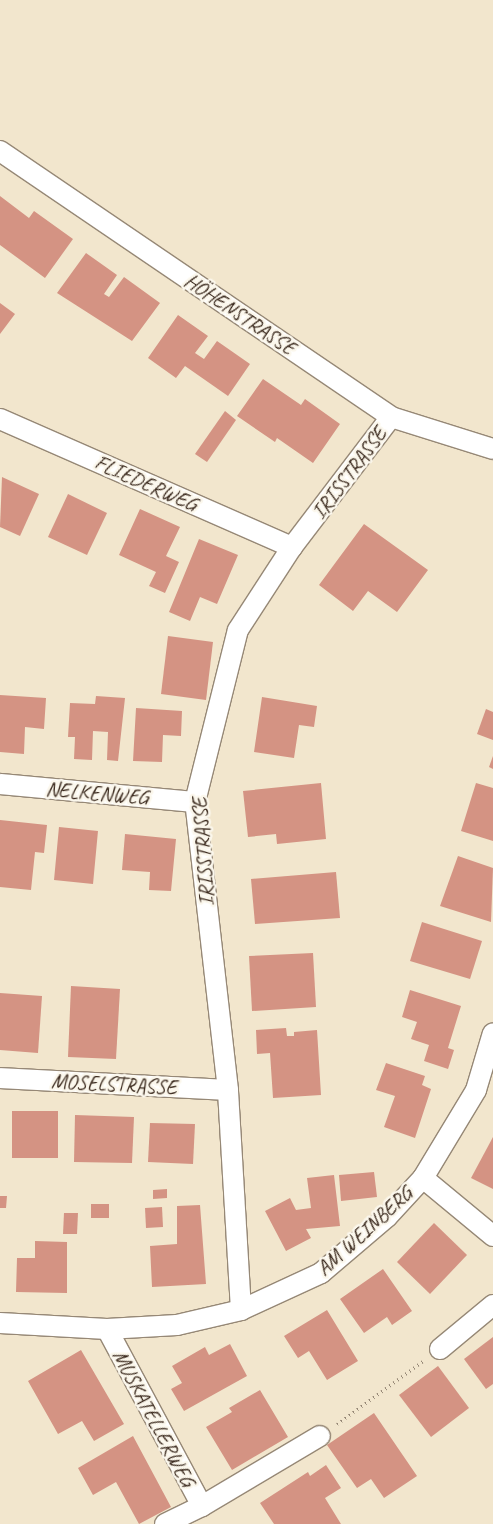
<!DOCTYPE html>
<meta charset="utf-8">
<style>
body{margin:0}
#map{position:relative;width:493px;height:1524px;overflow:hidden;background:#f2e6cd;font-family:Caveat,sans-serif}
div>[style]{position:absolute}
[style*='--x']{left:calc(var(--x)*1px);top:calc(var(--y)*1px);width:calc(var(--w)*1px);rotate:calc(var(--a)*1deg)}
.building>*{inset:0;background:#d49383}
.path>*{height:3px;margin-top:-1.5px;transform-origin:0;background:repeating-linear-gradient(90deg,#968876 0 1px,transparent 0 5px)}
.roads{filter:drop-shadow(1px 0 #968876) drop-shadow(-1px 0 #968876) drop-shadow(0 1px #968876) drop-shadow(0 -1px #968876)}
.minor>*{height:20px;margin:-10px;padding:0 10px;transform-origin:10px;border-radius:10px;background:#fff}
span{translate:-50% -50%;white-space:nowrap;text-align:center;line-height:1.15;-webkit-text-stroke:5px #fbf7ec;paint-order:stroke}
.street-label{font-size:21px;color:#3b2a1e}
</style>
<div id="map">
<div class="building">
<i style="clip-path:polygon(0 196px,29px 218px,34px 211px,73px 239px,45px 278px,0 245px)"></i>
<i style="clip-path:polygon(86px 253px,117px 275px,104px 294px,109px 297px,124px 277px,160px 303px,132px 341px,57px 293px)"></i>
<i style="clip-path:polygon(0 303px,15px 314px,0 334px)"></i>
<i style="clip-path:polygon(178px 315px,208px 336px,195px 353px,204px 359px,217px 341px,250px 364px,228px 396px,185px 366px,176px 378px,148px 358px)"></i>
<i style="clip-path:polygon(263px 379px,301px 405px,305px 399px,340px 424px,313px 463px,277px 438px,275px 442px,237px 416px)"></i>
<i style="clip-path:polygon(225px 411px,236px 420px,207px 462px,195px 454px)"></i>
<i style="clip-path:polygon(2px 477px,39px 494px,20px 536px,0 527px)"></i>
<i style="clip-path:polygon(68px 494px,107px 513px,87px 555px,48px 537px)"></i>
<i style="clip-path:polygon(140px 509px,180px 527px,166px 556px,179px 562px,165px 593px,149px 586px,156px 572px,119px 555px)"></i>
<i style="clip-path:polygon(364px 524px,428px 570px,397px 612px,368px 591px,353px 611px,319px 585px)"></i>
<i style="clip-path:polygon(199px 539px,238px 555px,217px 604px,200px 597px,190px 621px,169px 612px)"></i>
<i style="clip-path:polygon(168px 636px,213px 642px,206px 700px,161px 694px)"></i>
<i style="clip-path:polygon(0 695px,46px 698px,44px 729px,25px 727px,24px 754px,0 752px)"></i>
<i style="clip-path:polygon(96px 696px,125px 698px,118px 761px,107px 760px,108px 732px,93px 731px,92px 760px,74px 759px,75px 737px,68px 737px,70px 703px,95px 704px)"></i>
<i style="clip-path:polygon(262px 697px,317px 706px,314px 727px,299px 725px,294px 758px,254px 752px)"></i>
<i style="clip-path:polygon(136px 708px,182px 711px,181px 736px,163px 735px,162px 762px,133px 761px)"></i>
<i style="clip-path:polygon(486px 709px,493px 712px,493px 740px,477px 734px)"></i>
<i style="clip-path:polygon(493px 756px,493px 769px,489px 767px)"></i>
<i style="clip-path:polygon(321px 783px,326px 839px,277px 844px,276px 834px,248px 837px,243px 791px)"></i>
<i style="clip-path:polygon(476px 783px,493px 788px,493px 841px,461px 831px)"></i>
<i style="clip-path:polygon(0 820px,47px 825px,44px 853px,35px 852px,31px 890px,0 887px)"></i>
<i style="clip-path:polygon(59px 827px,98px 831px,93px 884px,54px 880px)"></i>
<i style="clip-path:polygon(125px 834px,176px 839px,171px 891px,149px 890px,150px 872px,122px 870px)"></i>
<i style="clip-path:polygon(458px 856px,493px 868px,491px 922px,440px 906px)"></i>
<i style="clip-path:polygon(336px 872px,340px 918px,255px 924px,251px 879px)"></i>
<i style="clip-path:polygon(422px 922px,482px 941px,470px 979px,410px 961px)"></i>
<i style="clip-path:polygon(313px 953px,316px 1007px,252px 1011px,249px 956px)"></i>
<i style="clip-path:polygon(71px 986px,120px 989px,116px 1059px,68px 1057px)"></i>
<i style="clip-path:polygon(410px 990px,461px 1006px,448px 1048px,454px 1050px,448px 1069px,424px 1061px,429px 1045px,411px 1039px,417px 1022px,402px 1017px)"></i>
<i style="clip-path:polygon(0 993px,42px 996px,38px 1053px,0 1050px)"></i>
<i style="clip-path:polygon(286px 1028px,287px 1036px,294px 1036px,294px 1032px,317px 1030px,321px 1095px,273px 1098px,270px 1053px,257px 1054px,256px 1030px)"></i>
<i style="clip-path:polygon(386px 1063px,425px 1076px,422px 1085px,431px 1089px,415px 1138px,384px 1127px,395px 1096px,376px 1090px)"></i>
<i style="clip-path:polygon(12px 1111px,58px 1111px,58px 1158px,12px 1158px)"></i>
<i style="clip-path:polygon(75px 1115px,134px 1117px,132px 1163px,74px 1162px)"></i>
<i style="clip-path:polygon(150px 1123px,195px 1124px,193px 1164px,148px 1162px)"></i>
<i style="clip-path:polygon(493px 1137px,493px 1189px,471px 1178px)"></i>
<i style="clip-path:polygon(374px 1172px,377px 1197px,341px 1201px,339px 1175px)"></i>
<i style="clip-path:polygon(334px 1175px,340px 1226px,306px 1229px,311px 1238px,286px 1251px,265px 1211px,290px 1198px,296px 1210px,311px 1208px,307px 1178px)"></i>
<i style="clip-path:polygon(167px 1189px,167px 1198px,153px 1199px,153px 1190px)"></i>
<i style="clip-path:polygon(0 1196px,7px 1196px,6px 1208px,0 1208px)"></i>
<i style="clip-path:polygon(91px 1204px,109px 1204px,109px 1218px,91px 1218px)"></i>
<i style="clip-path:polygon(200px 1205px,206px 1284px,152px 1287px,150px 1246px,177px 1244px,177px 1206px)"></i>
<i style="clip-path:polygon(162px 1207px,163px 1227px,146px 1228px,145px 1208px)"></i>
<i style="clip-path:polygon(64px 1213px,78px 1213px,77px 1234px,63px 1234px)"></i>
<i style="clip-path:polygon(434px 1223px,467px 1255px,430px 1294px,397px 1262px)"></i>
<i style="clip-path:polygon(35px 1241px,67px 1242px,67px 1293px,16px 1292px,17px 1258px,35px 1258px)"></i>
<i style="clip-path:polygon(383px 1269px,412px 1311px,392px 1325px,387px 1317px,364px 1333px,340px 1299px)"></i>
<i style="clip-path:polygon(327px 1310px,358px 1361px,327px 1380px,309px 1351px,298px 1358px,284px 1336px)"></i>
<i style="clip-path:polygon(493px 1337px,493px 1384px,486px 1389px,464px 1359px)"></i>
<i style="clip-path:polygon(230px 1344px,247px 1376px,184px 1411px,171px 1389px,182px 1383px,172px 1366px,205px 1347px,209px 1355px)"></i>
<i style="clip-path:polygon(81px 1350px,124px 1424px,94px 1441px,82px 1421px,58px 1434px,28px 1381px)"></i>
<i style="clip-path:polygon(438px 1366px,469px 1408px,431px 1437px,399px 1395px)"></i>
<i style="clip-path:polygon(260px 1390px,288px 1437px,232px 1470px,206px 1427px,232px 1412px,229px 1408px)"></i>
<i style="clip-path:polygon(374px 1413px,417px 1476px,384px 1498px,371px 1479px,357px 1488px,327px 1445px)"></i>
<i style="clip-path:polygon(133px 1436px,171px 1507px,139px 1524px,116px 1482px,93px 1495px,78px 1468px)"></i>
<i style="clip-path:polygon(326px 1465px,341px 1488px,325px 1498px,341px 1524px,274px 1524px,260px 1503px,308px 1472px,310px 1476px)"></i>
</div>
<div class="path">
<i style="--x:337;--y:1424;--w:107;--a:-36.2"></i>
</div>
<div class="roads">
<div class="minor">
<i style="--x:0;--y:151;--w:473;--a:34.2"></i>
<i style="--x:391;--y:417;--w:107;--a:17.4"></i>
<i style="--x:0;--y:419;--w:319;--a:23.7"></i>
<i style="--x:0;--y:784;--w:196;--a:5.3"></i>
<i style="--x:0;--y:1078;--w:228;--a:3"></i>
<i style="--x:423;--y:1178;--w:91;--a:39.6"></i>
<i style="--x:241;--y:1310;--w:220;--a:-93.4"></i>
<i style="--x:228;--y:1090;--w:290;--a:-96.5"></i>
<i style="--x:195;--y:802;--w:177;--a:-76"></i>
<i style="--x:238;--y:630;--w:99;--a:-57"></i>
<i style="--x:292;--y:547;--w:163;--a:-52.7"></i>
<i style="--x:0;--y:1323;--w:107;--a:3.2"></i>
<i style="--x:107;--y:1329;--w:70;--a:-3.3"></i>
<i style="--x:177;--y:1325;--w:66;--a:-13.2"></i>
<i style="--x:241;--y:1310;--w:88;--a:-24.8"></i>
<i style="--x:321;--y:1273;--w:87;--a:-40.3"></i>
<i style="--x:387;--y:1217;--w:53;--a:-47.3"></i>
<i style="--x:423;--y:1178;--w:103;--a:-58.9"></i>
<i style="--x:476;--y:1090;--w:59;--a:-73.4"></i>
<i style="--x:107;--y:1329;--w:201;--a:61.8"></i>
<i style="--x:440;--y:1349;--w:69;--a:-39.7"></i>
<i style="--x:165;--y:1524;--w:41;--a:-25.9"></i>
<i style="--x:202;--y:1506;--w:137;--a:-30.7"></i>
</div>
</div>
<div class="street-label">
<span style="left:240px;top:314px;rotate:34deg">HÖHENSTRASSE</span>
<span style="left:349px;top:473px;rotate:-53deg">IRISSTRASSE</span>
<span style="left:146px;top:483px;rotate:24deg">FLIEDERWEG</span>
<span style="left:97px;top:793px;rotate:5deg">NELKENWEG</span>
<span style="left:203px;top:852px;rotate:-94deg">IRISSTRASSE</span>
<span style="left:114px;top:1084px;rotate:3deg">MOSELSTRASSE</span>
<span style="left:364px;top:1231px;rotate:-42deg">AM WEINBERG</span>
<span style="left:154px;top:1418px;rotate:62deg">MUSKATELLERWEG</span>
</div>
</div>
